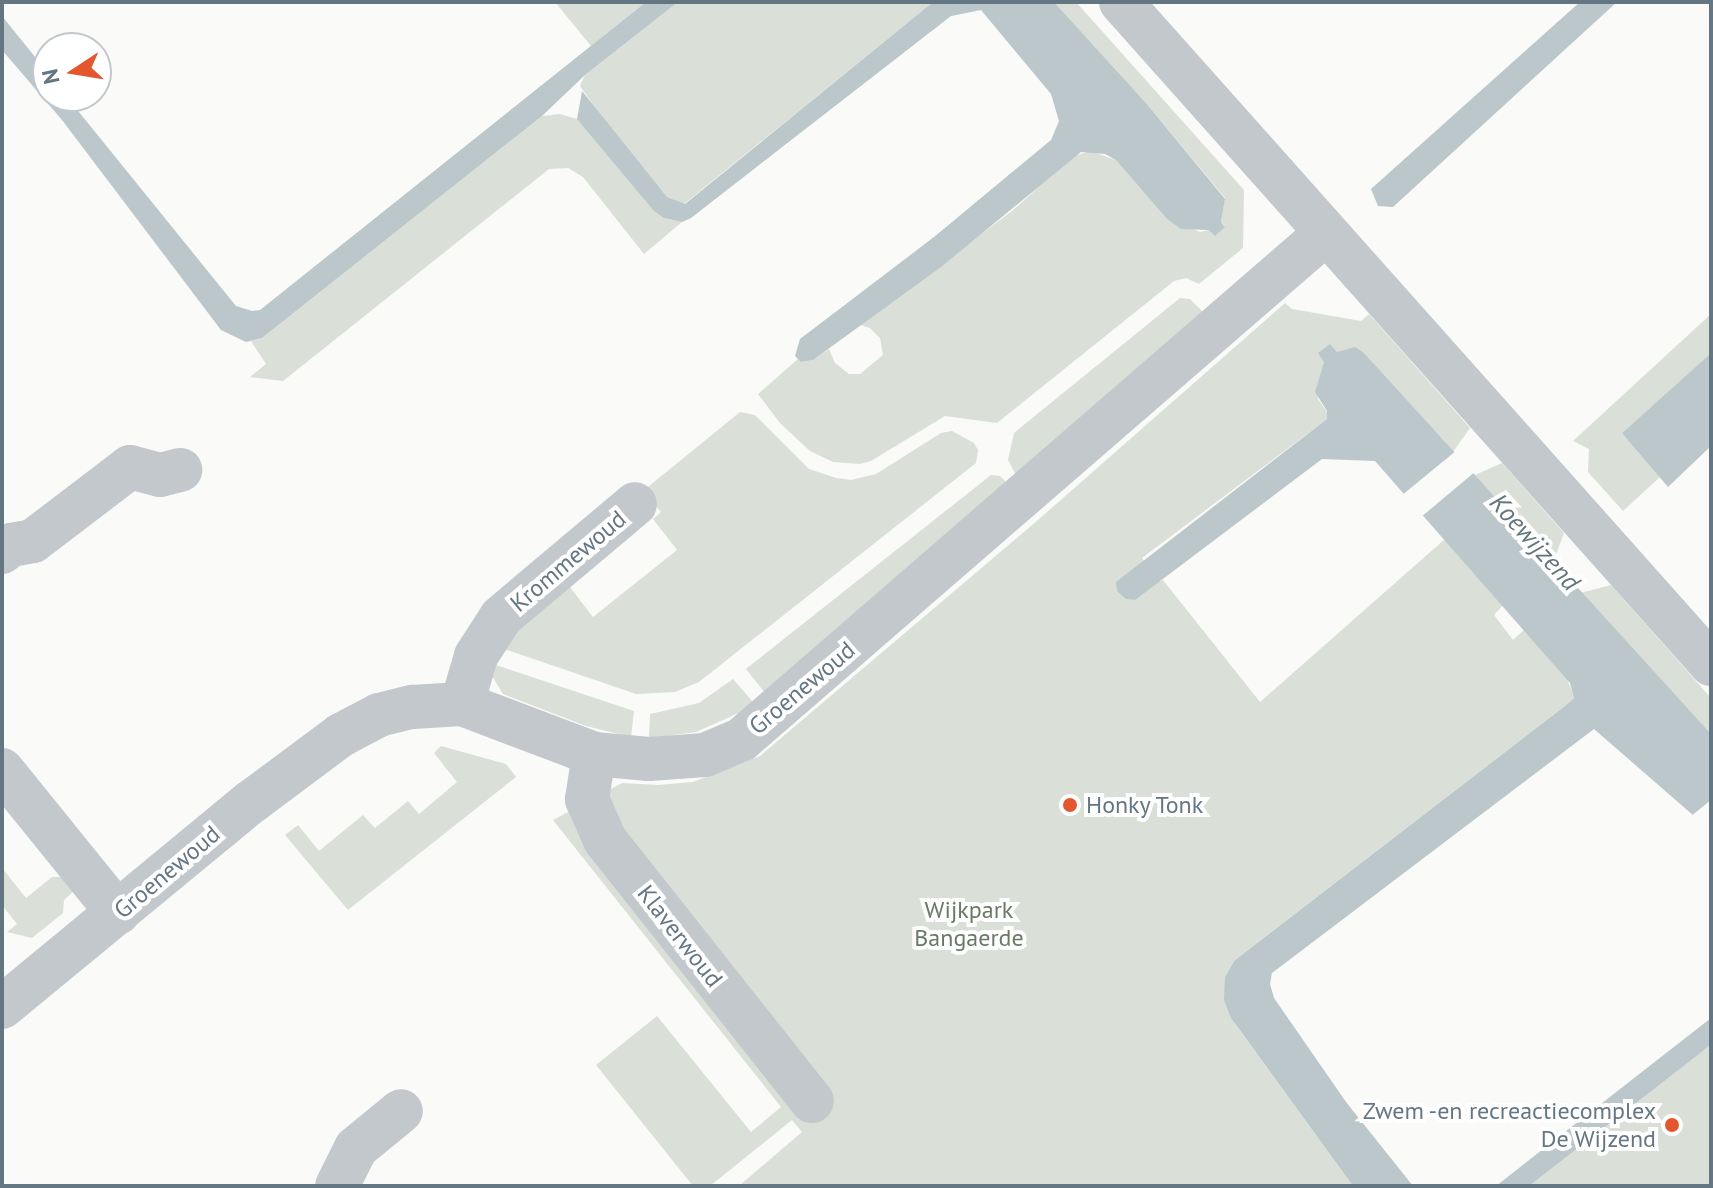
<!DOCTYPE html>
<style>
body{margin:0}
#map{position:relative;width:1713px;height:1188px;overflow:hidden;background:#fafaf8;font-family:"PT Sans",sans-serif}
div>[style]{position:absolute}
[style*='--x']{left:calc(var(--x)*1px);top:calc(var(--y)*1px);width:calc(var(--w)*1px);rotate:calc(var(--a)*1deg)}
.green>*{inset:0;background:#dadfd7}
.water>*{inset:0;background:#bbc7cb}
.pier>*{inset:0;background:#fafaf8}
.street>*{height:44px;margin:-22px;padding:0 22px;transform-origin:22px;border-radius:22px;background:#c3c8cc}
.dots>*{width:22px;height:22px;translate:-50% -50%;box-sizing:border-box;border:4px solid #fff;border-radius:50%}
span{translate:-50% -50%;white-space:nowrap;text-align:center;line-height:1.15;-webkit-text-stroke:8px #fff;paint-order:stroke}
.street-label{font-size:24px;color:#657683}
.poi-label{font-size:24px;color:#657683}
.left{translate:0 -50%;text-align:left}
.right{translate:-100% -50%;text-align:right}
.park-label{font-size:24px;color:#687a64}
.water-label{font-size:26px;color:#60757c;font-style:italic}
.frame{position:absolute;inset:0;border:4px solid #657683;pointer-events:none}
.north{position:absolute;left:32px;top:32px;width:80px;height:80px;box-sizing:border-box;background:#fff;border:2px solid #c1c8cd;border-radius:50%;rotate:258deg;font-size:22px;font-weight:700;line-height:32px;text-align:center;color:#657683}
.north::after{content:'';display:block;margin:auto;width:28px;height:36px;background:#e4572e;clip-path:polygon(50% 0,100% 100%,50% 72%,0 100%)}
</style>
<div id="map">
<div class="green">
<i style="clip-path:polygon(555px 2px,646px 2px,591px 46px)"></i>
<i style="clip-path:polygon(678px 2px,933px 2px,684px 204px,667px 197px,611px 130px,580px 86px,585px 75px)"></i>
<i style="clip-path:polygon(1054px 2px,1076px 2px,1244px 190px,1243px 248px,1199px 284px,1186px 278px,1174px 281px,997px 423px,945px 416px,871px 461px,860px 464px,833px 462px,810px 451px,780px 423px,758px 394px,798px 359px,801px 362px,813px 360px,829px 349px,835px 363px,849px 374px,860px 374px,883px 355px,880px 338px,870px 328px,860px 325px,1012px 211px,1072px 157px,1090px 151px,1116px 160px,1166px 218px,1200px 232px,1225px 226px,1221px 222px,1225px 198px,1146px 103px)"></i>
<i style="clip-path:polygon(560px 114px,577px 119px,585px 126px,664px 218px,682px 222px,644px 254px,583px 177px,568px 168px,549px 169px,283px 381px,250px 377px,266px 364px,251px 341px,262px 338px,542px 116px)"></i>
<i style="clip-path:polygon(1180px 298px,1190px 299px,1203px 312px,1017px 477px,1008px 460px,1014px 433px)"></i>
<i style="clip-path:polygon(1285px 303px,1292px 309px,1361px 321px,1369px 314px,1470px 428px,1453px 452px,1364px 353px,1337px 352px,1330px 345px,1317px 385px,1318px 399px,1327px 412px,1327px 419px,1142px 558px,1159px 582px,1163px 580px,1260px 702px,1445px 539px,1503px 605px,1494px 615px,1513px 640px,1525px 629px,1566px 677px,1573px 693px,1574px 698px,1565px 706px,1236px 959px,1225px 977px,1235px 1024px,1353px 1186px,739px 1186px,802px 1132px,792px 1120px,710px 1186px,693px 1186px,596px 1065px,657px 1016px,751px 1132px,781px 1107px,553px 820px,622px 783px,658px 785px,693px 782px,760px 756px,1038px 520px)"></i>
<i style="clip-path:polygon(1711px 314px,1711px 353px,1623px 432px,1660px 477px,1623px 511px,1588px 472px,1589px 449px,1573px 441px)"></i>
<i style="clip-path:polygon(740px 412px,755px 415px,809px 469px,836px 478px,851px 480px,876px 474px,941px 433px,952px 431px,974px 443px,978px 450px,976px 463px,699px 682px,675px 692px,636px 694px,504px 649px,509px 639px,569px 586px,593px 617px,677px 550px,653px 519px,661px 512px,643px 491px)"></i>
<i style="clip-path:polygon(1502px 463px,1564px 533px,1554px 560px,1475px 475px)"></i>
<i style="clip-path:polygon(991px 475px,1000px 476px,1009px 485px,765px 693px,746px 669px)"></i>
<i style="clip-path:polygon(1611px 585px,1711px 698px,1711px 734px,1580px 593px)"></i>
<i style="clip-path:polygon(496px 665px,634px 711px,631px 737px,586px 726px,503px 694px,492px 676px)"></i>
<i style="clip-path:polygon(733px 679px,753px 702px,741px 712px,696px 732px,649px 738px,650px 714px,699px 703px)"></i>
<i style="clip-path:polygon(441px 746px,506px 764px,516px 777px,348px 910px,285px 835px,298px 825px,319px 851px,363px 815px,375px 828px,408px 801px,419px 814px,457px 782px,434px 753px)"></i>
<i style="clip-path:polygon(2px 868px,26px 898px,52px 877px,63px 877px,74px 891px,64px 900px,63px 913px,32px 938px,7px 932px,17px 924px,2px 905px)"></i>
<i style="clip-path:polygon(1711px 1044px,1711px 1186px,1529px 1186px,1698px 1055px)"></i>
</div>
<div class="water">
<i style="clip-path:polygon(646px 2px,678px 2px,585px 75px,542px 116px,262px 338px,246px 342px,221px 330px,62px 120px,2px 50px,2px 16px,48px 73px,48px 96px,66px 96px,236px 306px,252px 311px,260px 310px)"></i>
<i style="clip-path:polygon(933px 2px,1054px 2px,1146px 103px,1225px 199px,1221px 222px,1225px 227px,1215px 236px,1209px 230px,1181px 229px,1166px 218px,1116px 160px,1105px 154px,1081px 152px,941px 267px,813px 360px,801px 362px,795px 356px,800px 339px,934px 237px,1051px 140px,1059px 121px,1051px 94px,981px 10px,951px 16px,691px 218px,682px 222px,664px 218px,654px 211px,577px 119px,582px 91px,667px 197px,685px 204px)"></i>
<i style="clip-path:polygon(1580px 2px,1617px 2px,1393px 207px,1378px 206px,1371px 189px)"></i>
<i style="clip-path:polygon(1330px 344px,1337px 352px,1355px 347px,1364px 353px,1711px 734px,1711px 838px,1694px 816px,1594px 729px,1272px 973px,1270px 984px,1274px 998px,1346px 1102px,1413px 1186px,1353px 1186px,1231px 1018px,1224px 1000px,1225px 977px,1235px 960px,1565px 706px,1574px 698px,1570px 683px,1375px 461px,1322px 459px,1135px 600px,1126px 599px,1117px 591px,1116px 582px,1327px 419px,1327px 411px,1315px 392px,1324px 362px,1318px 353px)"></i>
<i style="clip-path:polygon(1711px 353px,1711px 446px,1668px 487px,1622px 433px)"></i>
<i style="clip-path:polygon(1711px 1018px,1711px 1044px,1698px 1055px,1529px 1186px,1496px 1186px)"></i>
</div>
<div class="pier">
<i style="clip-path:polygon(1457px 450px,1476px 471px,1420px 518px,1401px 496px)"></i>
<i style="clip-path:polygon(1711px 800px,1711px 838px,1708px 841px,1690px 817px)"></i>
</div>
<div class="street">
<i style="--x:1121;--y:2;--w:887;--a:48.29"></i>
<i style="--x:2;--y:552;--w:11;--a:-38"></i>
<i style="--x:11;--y:545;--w:22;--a:-10"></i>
<i style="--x:33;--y:541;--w:122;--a:-37.3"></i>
<i style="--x:130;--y:467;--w:31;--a:15"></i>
<i style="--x:160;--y:475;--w:21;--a:-14"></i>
<i style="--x:462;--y:704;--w:50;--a:-73.7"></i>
<i style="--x:476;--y:656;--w:46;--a:-57.3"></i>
<i style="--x:501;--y:617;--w:175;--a:-40.1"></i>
<i style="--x:594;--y:754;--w:46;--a:98.8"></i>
<i style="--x:587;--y:799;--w:45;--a:66.3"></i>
<i style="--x:605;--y:840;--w:333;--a:51.6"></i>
<i style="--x:2;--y:770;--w:184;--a:51"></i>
<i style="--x:2;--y:1007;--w:323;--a:-39.5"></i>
<i style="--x:251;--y:802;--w:112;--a:-36.7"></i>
<i style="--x:341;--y:735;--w:43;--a:-27.8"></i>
<i style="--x:379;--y:715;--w:34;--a:-14"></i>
<i style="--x:412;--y:707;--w:50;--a:-3.4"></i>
<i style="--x:462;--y:704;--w:141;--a:20.7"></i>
<i style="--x:594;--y:754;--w:55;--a:5.2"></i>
<i style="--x:649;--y:759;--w:56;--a:-4.1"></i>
<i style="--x:705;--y:755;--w:39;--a:-23"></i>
<i style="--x:741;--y:740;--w:774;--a:-40.91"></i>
<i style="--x:337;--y:1186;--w:42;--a:-63.4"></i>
<i style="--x:356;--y:1148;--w:58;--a:-39.4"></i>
</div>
<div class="dots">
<i style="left:1070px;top:805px;background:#e4572e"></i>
<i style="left:1672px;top:1125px;background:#e4572e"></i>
</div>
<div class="street-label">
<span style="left:568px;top:561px;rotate:-40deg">Krommewoud</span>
<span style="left:802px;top:688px;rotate:-40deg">Groenewoud</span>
<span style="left:167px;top:872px;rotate:-40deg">Groenewoud</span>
<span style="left:680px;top:936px;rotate:52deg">Klaverwoud</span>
</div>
<div class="poi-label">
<span class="left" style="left:1086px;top:805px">Honky Tonk</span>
<span class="right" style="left:1656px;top:1125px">Zwem -en recreactiecomplex<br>De Wijzend</span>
</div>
<div class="park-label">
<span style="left:969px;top:924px">Wijkpark<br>Bangaerde</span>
</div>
<div class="water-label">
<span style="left:1535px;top:542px;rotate:48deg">Koewijzend</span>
</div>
<div class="frame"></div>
<div class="north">N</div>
</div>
